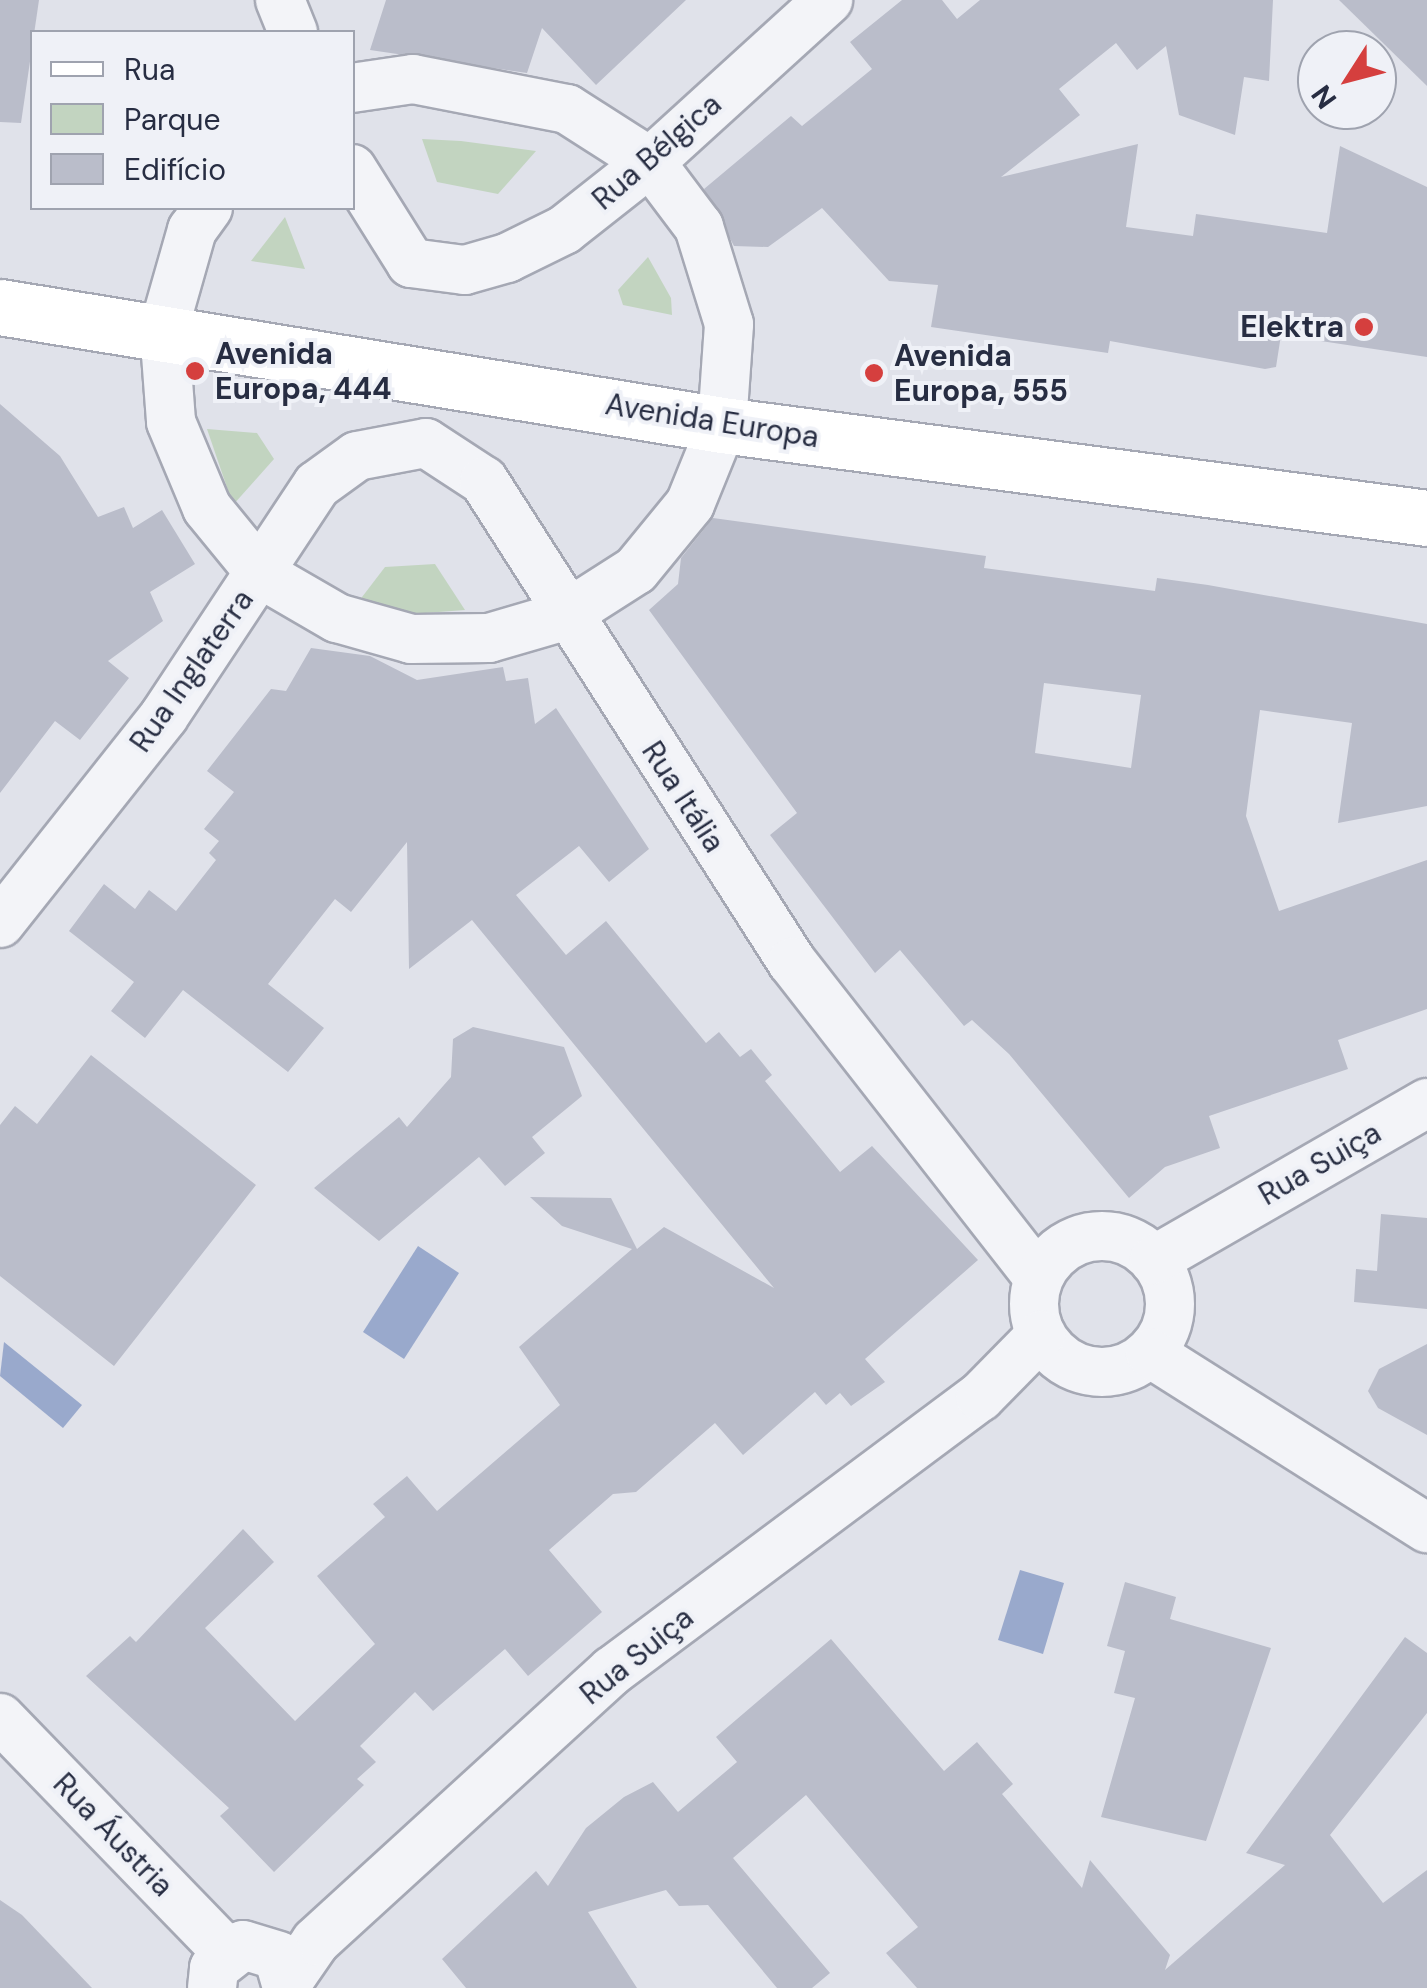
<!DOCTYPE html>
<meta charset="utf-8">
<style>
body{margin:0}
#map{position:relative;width:1427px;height:1988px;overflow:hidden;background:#e0e2ea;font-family:"DM Sans",sans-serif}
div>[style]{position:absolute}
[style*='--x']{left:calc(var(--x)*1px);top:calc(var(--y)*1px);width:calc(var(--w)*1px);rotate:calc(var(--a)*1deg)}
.green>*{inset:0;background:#c2d4c0}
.water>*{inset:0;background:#99a9cc}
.building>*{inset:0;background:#babdca}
.roads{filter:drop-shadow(2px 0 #a5a8b4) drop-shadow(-2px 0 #a5a8b4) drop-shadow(0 2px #a5a8b4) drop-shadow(0 -2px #a5a8b4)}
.street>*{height:48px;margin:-24px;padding:0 24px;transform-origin:24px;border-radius:24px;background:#f3f4f8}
.street>.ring{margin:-24px;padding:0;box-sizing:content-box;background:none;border:48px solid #f3f4f8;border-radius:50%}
.secondary>*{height:55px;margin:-27.5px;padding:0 27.5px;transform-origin:27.5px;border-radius:27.5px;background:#fff}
.dots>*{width:28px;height:28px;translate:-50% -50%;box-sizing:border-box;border:5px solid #eff1f7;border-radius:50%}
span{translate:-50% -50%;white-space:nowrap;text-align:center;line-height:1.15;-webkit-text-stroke:8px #eff1f7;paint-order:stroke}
.street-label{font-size:30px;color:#272d42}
.poi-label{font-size:30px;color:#272d42;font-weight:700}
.right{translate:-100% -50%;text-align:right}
.left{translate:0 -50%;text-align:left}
.legend{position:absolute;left:30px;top:30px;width:325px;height:180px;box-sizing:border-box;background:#eff1f7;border:2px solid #9fa3af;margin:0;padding:12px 18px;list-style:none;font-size:30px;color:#272d42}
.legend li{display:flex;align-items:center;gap:20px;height:50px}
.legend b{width:50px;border:2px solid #9fa3af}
.north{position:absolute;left:1297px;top:30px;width:100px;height:100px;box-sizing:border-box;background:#eff1f7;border:2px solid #9fa3af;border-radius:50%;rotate:234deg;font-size:28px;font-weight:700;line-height:40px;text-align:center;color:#272d42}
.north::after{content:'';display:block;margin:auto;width:35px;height:45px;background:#d53f3e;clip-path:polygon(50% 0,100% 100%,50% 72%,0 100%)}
</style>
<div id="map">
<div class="green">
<i style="clip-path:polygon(422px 139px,461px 141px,536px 151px,498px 194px,437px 182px)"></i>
<i style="clip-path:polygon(285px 217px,305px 269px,251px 261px)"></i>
<i style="clip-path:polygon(648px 257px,671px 298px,672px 315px,623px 305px,618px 290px)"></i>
<i style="clip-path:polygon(207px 429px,257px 433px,274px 459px,233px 505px)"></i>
<i style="clip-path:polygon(435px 564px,465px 610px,412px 614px,359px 601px,385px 567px)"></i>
</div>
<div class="water">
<i style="clip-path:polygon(418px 1246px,459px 1273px,404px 1359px,363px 1332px)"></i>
<i style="clip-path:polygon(4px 1342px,82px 1405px,63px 1428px,0 1376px)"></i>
<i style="clip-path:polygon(1020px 1570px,1064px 1583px,1043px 1654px,998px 1640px)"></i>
</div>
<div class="building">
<i style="clip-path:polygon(0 0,39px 0,21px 123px,0 122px)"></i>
<i style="clip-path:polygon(386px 0,686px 0,596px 85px,542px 28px,527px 73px,370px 50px)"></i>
<i style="clip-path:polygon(902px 0,942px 0,957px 19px,980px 0,1273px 0,1269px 81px,1244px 77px,1235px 135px,1179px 115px,1166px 46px,1137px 70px,1116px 43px,1059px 89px,1080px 115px,1001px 177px,1138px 144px,1126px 227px,1193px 236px,1196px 214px,1327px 233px,1340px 146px,1427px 187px,1427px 357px,1281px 335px,1276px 367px,1265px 369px,1110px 341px,1108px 353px,931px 327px,938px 285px,889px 281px,822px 208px,768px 247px,734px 246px,704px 189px,791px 116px,802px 126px,872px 69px,850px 42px)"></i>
<i style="clip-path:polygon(1339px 0,1427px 0,1427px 86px)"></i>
<i style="clip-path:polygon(0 404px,60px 456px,98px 517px,124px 507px,133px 528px,162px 510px,195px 564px,150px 592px,163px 621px,108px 661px,129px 678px,80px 740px,55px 721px,0 793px)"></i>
<i style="clip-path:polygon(evenodd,713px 518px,986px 556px,984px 568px,1155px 591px,1157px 578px,1208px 585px,1427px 624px,1427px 806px,1338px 823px,1352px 723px,1260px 710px,1246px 816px,1279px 911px,1427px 860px,1427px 1009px,1338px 1040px,1348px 1069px,1209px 1116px,1220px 1148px,1165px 1167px,1129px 1198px,1009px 1054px,972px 1020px,964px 1026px,900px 950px,875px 973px,770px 835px,797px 813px,649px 610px,678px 584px,681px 558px,713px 518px,1044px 683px,1141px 695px,1131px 768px,1035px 753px,1044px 683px)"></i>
<i style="clip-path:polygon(311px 648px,370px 656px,417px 680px,503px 667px,506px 681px,528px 678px,535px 724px,556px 708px,649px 849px,609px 882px,579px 846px,516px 895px,566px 955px,606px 921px,706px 1043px,719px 1032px,740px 1057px,751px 1049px,772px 1075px,765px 1081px,840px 1172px,872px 1146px,978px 1260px,865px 1359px,885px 1382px,851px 1406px,840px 1393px,826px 1405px,815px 1392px,743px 1455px,715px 1423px,636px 1492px,613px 1494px,549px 1550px,602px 1612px,528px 1676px,505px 1649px,433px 1711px,415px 1692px,360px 1746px,376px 1762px,357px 1779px,364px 1785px,274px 1872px,220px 1816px,229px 1808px,86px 1676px,130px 1636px,136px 1642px,243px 1529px,274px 1562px,205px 1628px,295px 1721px,375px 1644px,317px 1576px,385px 1517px,373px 1504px,407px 1476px,437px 1511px,560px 1405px,519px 1347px,632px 1249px,562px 1226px,530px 1197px,611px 1198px,637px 1249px,664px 1227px,774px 1288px,472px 920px,409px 969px,407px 842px,351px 912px,335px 899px,268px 984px,324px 1028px,288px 1072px,183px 990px,145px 1038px,111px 1011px,134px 982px,69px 931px,104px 884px,135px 909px,149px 890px,176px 911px,216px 860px,209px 853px,219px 841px,204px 829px,234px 792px,207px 771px,271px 689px,286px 691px)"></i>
<i style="clip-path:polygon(473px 1027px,564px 1047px,582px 1096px,532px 1137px,545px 1153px,505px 1186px,479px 1157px,379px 1241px,314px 1188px,399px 1117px,407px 1127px,451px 1077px,453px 1039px)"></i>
<i style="clip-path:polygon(91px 1055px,256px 1185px,114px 1366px,0 1276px,0 1125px,15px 1106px,37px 1124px)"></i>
<i style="clip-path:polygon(1381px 1214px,1427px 1218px,1427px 1309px,1354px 1302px,1356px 1269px,1377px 1271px)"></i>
<i style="clip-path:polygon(1427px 1344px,1427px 1435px,1378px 1408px,1368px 1391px,1379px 1369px)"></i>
<i style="clip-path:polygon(1125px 1582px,1176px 1597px,1170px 1619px,1271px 1648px,1206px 1841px,1101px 1817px,1135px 1698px,1114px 1693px,1125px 1651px,1107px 1646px)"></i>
<i style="clip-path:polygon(1405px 1637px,1427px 1653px,1427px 1713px,1330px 1835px,1383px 1903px,1427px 1870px,1427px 1988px,917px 1988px,886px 1953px,918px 1927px,806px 1795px,733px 1858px,830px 1973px,812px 1988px,777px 1988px,708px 1905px,679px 1906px,666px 1890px,588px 1912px,637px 1988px,466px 1988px,442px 1959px,536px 1871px,548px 1886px,586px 1828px,624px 1797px,653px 1782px,678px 1812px,737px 1762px,716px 1737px,831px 1639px,944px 1771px,977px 1742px,1013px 1784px,1002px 1794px,1082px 1888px,1090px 1860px,1170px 1955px,1165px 1970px,1285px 1865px,1246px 1853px)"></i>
<i style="clip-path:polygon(0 1900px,22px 1915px,92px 1988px,0 1988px)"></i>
</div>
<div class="roads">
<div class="street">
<i style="--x:280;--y:0;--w:35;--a:68"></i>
<i style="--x:352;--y:169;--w:111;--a:57.9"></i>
<i style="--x:411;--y:263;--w:54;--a:7.4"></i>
<i style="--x:465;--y:270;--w:44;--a:-15.9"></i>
<i style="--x:507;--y:258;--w:64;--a:-26.2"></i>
<i style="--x:564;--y:230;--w:110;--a:-38.3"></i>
<i style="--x:650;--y:162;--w:241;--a:-42.3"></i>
<i style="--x:208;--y:208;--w:27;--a:126"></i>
<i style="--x:192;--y:230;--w:102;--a:105.9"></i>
<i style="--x:164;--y:328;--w:94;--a:85.7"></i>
<i style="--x:171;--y:422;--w:93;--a:67.3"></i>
<i style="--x:207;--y:508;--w:85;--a:50.7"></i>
<i style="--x:261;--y:574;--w:88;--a:30.1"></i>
<i style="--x:337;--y:618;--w:77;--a:15.8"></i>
<i style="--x:411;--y:639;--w:78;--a:-0.7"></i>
<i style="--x:489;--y:638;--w:78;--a:-16.3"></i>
<i style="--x:564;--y:616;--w:85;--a:-32.6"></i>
<i style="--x:636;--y:570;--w:85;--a:-50.7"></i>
<i style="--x:690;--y:504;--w:85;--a:-67.9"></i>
<i style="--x:722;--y:425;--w:101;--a:-86"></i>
<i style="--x:729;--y:324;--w:102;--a:-107.2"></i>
<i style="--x:699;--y:227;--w:81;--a:-127"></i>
<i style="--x:650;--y:162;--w:98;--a:-147.4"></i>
<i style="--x:567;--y:109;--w:157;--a:-169"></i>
<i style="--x:413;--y:79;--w:62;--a:171.6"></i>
<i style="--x:0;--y:923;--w:264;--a:-51.6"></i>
<i style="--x:164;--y:716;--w:277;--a:-56.5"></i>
<i style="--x:317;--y:485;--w:49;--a:-35.9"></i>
<i style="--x:357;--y:456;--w:70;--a:-10.7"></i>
<i style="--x:426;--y:443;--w:69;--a:33.2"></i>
<i style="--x:484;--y:481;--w:571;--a:57.37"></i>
<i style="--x:792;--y:962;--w:400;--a:52"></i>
<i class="ring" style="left:1034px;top:1236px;width:88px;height:88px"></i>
<i style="--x:1154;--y:1260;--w:315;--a:-29.9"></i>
<i style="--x:1150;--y:1353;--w:328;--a:32.3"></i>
<i style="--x:0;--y:1718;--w:326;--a:45.9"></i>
<i style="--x:289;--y:1980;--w:47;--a:-55.3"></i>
<i style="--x:316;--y:1941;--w:401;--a:-42.4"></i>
<i style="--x:612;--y:1671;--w:459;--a:-36.7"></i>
<i style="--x:980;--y:1397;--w:87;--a:-45.5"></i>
<i style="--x:212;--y:1988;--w:20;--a:-84"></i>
<i style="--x:214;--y:1968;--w:37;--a:-38"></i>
<i style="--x:243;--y:1945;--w:37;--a:17"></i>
<i style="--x:278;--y:1956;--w:33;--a:74"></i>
</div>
<div class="secondary">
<i style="--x:0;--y:307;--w:732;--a:9.28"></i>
<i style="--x:722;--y:425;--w:711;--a:7.51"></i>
</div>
</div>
<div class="dots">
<i style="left:1364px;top:327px;background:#d53f3e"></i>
<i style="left:195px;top:371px;background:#d53f3e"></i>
<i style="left:874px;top:373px;background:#d53f3e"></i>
</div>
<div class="street-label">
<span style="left:657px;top:152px;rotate:-41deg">Rua Bélgica</span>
<span style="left:712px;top:421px;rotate:9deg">Avenida Europa</span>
<span style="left:192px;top:671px;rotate:-55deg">Rua Inglaterra</span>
<span style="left:683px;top:797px;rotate:57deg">Rua Itália</span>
<span style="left:1320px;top:1164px;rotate:-30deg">Rua Suiça</span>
<span style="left:637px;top:1656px;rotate:-39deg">Rua Suiça</span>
<span style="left:113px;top:1835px;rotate:46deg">Rua Áustria</span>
</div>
<div class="poi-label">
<span class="right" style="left:1344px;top:327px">Elektra</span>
<span class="left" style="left:215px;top:371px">Avenida<br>Europa, 444</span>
<span class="left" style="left:894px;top:373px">Avenida<br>Europa, 555</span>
</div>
<ul class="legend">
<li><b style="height:12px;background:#fff"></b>Rua</li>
<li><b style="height:28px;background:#c2d4c0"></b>Parque</li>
<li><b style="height:28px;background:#babdca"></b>Edifício</li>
</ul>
<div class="north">N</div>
</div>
